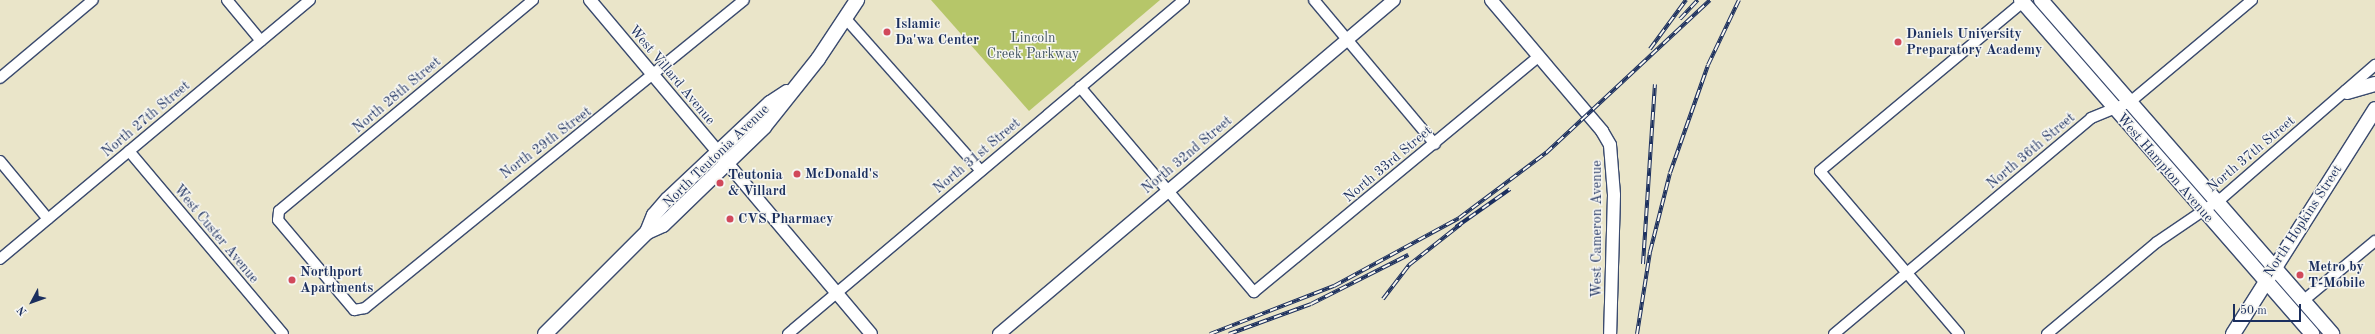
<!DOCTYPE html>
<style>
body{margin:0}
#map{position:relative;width:2375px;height:334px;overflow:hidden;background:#eae5c9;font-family:"Old Standard TT",serif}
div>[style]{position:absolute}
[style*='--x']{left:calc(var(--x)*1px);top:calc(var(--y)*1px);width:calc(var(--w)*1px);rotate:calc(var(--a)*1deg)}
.green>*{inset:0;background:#b6c669}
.roads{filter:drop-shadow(1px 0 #3a4a6e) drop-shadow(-1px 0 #3a4a6e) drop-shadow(0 1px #3a4a6e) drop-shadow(0 -1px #3a4a6e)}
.minor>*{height:10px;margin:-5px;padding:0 5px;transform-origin:5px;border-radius:5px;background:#fff}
.tertiary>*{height:12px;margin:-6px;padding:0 6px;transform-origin:6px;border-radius:6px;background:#fff}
.secondary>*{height:14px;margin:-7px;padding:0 7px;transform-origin:7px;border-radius:7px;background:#fff}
.rail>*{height:4px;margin-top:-2px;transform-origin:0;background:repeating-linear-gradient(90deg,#f6f6f2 0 8px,#1b2f5e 0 16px);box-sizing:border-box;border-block:1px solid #1b2f5e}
.dots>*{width:11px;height:11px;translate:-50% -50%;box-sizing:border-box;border:2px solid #f6f6f2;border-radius:50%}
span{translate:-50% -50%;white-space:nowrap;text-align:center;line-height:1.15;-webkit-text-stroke:3px #f6f6f2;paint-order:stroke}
.poi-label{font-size:14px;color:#1b2f5e;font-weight:700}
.left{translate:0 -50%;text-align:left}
.park-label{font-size:14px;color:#425561}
.street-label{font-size:14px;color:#1b2f5e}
.north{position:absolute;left:12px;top:282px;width:40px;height:40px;-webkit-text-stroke:3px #f6f6f2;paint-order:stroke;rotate:229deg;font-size:11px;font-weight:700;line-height:16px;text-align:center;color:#1b2f5e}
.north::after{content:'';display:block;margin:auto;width:14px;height:18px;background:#1b2f5e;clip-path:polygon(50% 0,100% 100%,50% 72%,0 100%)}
.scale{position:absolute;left:2233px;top:304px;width:68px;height:18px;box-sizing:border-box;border:2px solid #1b2f5e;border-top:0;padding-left:5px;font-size:12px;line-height:14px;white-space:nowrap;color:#1b2f5e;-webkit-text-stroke:3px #f6f6f2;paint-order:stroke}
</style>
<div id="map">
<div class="green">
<i style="clip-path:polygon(931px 0,1160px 0,1029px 111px)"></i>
</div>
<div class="roads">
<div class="minor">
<i style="--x:227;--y:0;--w:53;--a:50.3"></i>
<i style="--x:533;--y:0;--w:330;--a:140.3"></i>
<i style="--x:279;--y:211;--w:9;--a:96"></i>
<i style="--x:278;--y:220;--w:118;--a:49.8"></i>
<i style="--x:354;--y:310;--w:11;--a:-10"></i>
<i style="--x:365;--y:308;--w:488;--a:-39.1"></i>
<i style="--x:1314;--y:0;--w:188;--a:50"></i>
<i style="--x:846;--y:19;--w:203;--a:48.4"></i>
<i style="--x:0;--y:78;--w:121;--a:-40"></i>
<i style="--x:1080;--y:87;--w:269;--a:49.7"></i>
<i style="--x:1254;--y:292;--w:370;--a:-39.6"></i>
<i style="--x:129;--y:151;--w:239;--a:49.9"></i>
<i style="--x:0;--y:161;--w:75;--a:50.4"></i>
<i style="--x:0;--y:259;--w:404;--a:-39.9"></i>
<i style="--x:2303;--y:301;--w:94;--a:-39.8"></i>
<i style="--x:788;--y:334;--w:518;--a:-40.15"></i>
<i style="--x:1834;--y:334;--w:336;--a:-40"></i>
<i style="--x:2091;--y:118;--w:42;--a:-22.3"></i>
<i style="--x:2130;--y:102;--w:159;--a:-39.9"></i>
<i style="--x:1959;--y:334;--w:214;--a:-130.5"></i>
<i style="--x:1820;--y:171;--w:267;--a:-39.8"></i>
<i style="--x:2047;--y:334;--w:143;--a:-39.9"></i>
<i style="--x:2157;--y:242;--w:78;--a:-34.1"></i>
<i style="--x:2222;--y:198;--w:203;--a:-41"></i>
</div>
<div class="tertiary">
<i style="--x:590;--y:0;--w:436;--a:49.9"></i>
<i style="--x:1491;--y:0;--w:172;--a:49.7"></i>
<i style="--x:1602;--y:131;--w:16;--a:60"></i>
<i style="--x:1610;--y:145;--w:50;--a:85.4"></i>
<i style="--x:1614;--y:195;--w:139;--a:91.6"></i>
<i style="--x:999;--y:334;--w:517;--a:-40.22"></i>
</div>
<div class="secondary">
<i style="--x:2021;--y:0;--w:443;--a:48.9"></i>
<i style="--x:2041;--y:0;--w:443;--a:48.9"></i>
<i style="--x:2347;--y:92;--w:29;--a:-16"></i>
<i style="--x:647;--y:232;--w:18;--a:-68"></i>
<i style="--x:654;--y:215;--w:21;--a:-49"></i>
<i style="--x:668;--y:199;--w:140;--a:-43.3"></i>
<i style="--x:770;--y:103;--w:20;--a:-33"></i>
<i style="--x:545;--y:334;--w:144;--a:-45"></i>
<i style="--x:647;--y:232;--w:17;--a:-24"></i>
<i style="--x:663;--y:225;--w:141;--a:-44.1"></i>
<i style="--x:764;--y:127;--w:87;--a:-51.5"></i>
<i style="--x:818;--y:59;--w:71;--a:-56.5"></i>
<i style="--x:2233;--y:334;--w:266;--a:-57.7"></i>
</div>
</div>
<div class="rail">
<i style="--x:1680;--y:19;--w:26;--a:-47"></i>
<i style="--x:1650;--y:49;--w:61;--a:-53.7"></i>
<i style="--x:1456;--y:227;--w:66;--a:-35.1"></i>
<i style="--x:1643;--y:264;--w:180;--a:-86.2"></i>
<i style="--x:1383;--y:299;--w:43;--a:-52.6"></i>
<i style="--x:1409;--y:265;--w:66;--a:-38.3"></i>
<i style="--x:1210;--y:334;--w:133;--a:-21.2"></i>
<i style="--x:1334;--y:286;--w:142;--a:-28.5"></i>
<i style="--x:1459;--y:218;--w:109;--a:-36.8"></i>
<i style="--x:1546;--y:153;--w:224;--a:-43"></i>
<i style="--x:1229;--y:334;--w:87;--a:-20.1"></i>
<i style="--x:1311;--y:304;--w:109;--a:-26.8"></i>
<i style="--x:1637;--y:334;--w:83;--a:-81"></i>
<i style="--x:1650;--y:252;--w:81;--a:-75.8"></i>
<i style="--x:1670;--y:173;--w:114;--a:-70.6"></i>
<i style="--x:1708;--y:65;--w:72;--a:-64.5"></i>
</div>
<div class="dots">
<i style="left:887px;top:32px;background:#d1495b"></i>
<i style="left:1898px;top:42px;background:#d1495b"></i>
<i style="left:797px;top:174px;background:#d1495b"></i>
<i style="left:720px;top:183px;background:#d1495b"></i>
<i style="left:730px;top:219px;background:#d1495b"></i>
<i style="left:2300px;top:275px;background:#d1495b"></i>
<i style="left:292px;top:280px;background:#d1495b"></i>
</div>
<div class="poi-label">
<span class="left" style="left:895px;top:32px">Islamic<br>Da'wa Center</span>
<span class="left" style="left:1906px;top:42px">Daniels University<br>Preparatory Academy</span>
<span class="left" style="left:805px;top:174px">McDonald's</span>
<span class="left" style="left:728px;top:183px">Teutonia<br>&amp; Villard</span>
<span class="left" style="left:738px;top:219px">CVS Pharmacy</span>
<span class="left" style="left:2308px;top:275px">Metro by<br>T-Mobile</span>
<span class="left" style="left:300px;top:280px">Northport<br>Apartments</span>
</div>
<div class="park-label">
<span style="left:1033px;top:46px">Lincoln<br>Creek Parkway</span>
</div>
<div class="street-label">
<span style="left:672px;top:75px;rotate:50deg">West Villard Avenue</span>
<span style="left:397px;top:95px;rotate:-40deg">North 28th Street</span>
<span style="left:146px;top:119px;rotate:-40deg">North 27th Street</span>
<span style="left:546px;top:143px;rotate:-37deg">North 29th Street</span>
<span style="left:2031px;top:151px;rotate:-40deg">North 36th Street</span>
<span style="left:2251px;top:154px;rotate:-40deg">North 37th Street</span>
<span style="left:1187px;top:155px;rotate:-40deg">North 32nd Street</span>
<span style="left:716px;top:156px;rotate:-44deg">North Teutonia Avenue</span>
<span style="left:977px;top:156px;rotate:-40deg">North 31st Street</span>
<span style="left:1388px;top:164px;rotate:-40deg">North 33rd Street</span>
<span style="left:2165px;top:168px;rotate:49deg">West Hampton Avenue</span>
<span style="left:2303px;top:221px;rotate:-57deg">North Hopkins Street</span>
<span style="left:1597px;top:229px;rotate:-90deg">West Cameron Avenue</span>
<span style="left:216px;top:234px;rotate:50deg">West Custer Avenue</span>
</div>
<div class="north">N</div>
<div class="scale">50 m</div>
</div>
